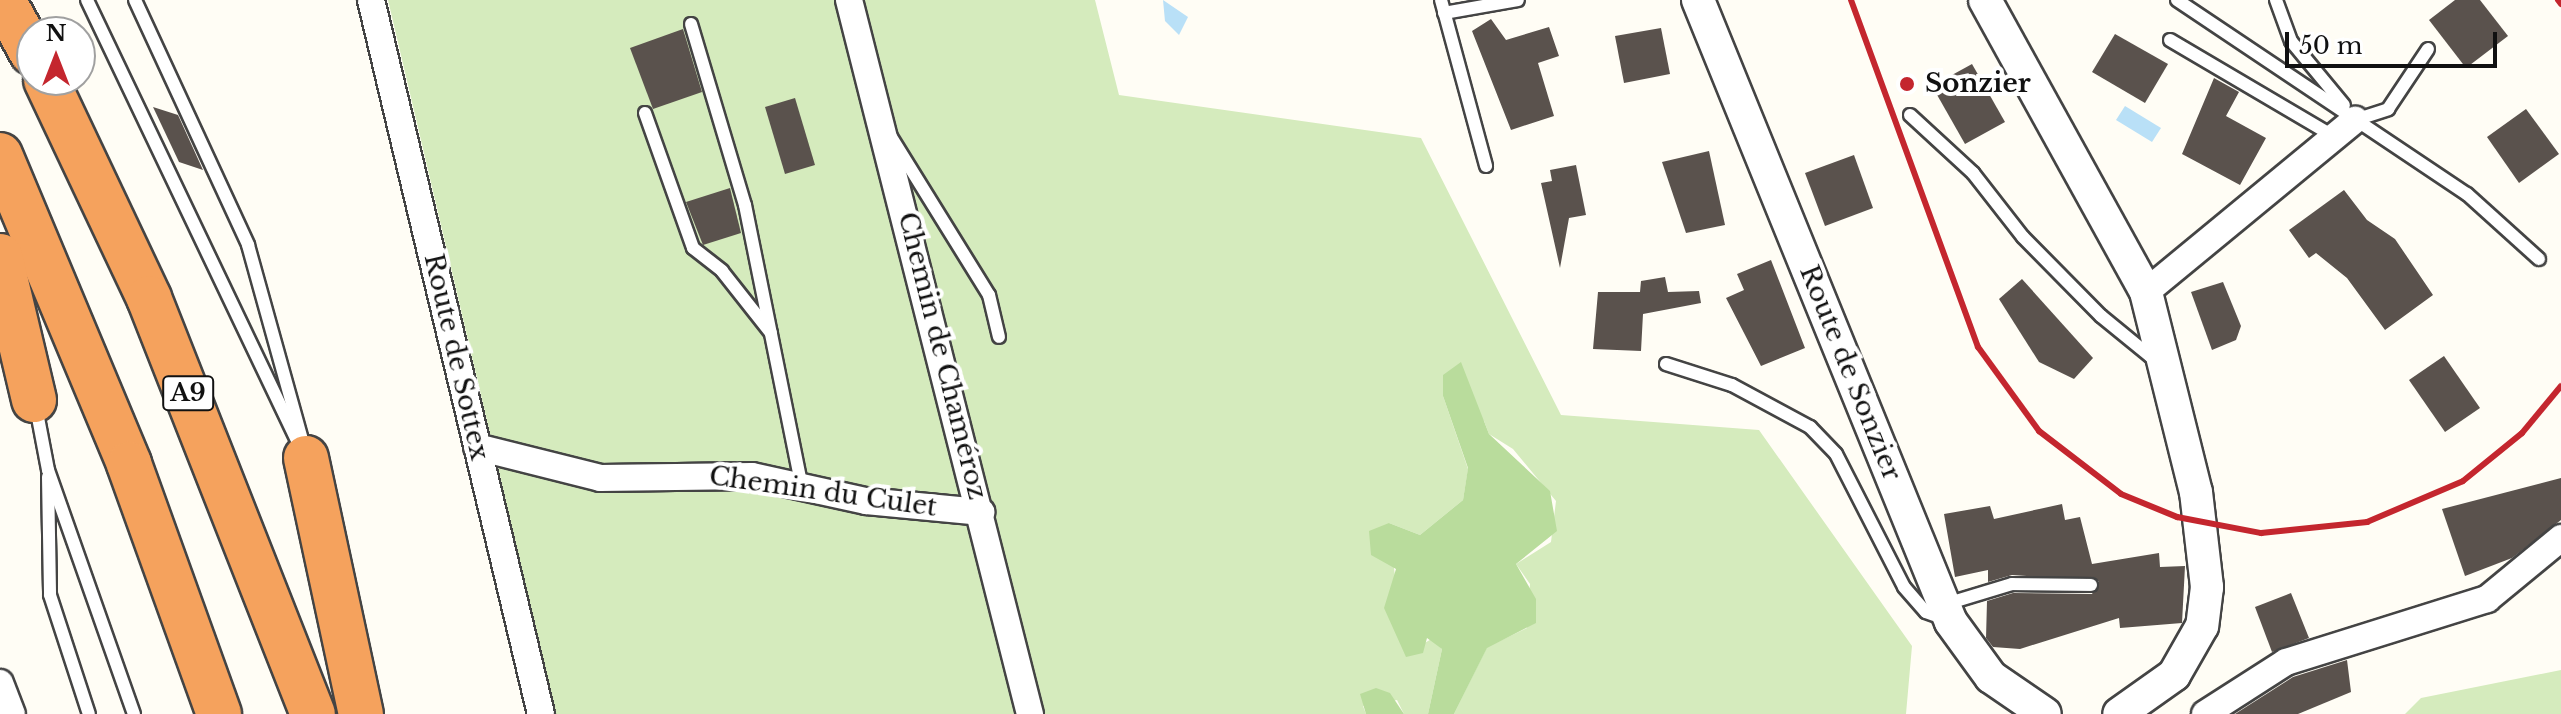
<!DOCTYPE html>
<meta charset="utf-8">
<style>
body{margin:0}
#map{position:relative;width:2561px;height:714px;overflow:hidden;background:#fffdf5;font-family:"Libre Baskerville",serif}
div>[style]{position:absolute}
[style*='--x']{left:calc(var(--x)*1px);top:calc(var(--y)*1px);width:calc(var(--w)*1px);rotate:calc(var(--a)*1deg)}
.green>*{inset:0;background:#d5ebbd}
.forest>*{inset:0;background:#b9dc9c}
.water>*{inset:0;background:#b9e0f7}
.building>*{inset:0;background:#5a524d}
.roads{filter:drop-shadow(2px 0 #444) drop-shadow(-2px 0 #444) drop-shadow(0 2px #444) drop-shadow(0 -2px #444)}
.service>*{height:12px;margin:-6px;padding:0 6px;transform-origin:6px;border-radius:6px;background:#fff}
.minor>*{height:26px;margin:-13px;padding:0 13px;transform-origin:13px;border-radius:13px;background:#fff}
.tertiary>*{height:32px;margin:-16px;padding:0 16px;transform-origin:16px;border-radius:16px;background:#fff}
.motorway>*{height:44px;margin:-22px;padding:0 22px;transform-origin:22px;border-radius:22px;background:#f5a25d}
.rail>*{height:6px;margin:-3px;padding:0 3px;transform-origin:3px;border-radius:3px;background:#c4262e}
.dots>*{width:22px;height:22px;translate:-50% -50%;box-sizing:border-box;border:4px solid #fff;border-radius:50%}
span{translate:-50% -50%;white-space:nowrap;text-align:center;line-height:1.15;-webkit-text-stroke:8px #fff;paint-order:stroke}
.shield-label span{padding:2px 6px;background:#fff;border:2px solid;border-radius:6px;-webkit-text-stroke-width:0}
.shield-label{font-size:24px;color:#111;font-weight:700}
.poi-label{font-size:26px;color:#111;font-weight:700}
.left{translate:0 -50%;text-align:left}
.street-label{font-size:26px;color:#111}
.north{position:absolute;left:16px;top:16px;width:80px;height:80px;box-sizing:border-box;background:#fff;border:2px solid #a0a0a0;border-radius:50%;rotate:0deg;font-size:22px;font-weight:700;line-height:32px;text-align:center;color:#111}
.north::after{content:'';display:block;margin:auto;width:28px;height:36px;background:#c4262e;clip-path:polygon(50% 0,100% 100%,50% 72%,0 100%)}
.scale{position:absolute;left:2285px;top:32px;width:212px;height:36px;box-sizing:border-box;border:4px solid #111;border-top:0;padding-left:10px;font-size:24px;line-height:28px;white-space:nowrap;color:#111;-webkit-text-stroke:6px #fff;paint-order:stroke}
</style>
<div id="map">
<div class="green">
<i style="clip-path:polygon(388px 0,1095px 0,1119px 95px,1421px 138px,1561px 415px,1759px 430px,1912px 646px,1906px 714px,1454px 714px,1487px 647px,1527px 628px,1530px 584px,1516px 564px,1551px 542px,1556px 501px,1513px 449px,1489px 434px,1484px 421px,1443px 396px,1468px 469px,1463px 500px,1420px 535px,1389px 523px,1395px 577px,1423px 644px,1433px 638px,1442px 649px,1428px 714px,1404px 714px,1397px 700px,1363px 706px,1366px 714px,556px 714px)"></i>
<i style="clip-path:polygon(2561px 670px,2561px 714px,2405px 714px,2421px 698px)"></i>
</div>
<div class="forest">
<i style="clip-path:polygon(1461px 362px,1489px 434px,1550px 491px,1557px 531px,1516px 564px,1536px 599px,1536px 623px,1487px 648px,1454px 714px,1428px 714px,1442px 649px,1427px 638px,1423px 653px,1406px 657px,1384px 608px,1396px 569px,1371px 555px,1369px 531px,1389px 523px,1420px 535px,1463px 500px,1468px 468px,1443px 396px,1443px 375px)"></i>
<i style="clip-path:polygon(1376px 688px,1390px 693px,1404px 714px,1366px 714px,1360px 694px)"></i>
</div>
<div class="water">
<i style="clip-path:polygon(1163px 0,1188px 17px,1179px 35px,1165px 21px)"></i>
<i style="clip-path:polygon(2125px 106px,2161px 128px,2152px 142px,2116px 120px)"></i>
</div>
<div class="building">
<i style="clip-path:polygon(2455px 0,2480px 0,2508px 36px,2466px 68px,2429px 20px)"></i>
<i style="clip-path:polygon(1491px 19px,1506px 40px,1549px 27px,1559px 56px,1538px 63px,1554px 116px,1511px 130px,1472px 31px)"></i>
<i style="clip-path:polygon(1661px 28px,1670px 74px,1624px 83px,1615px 36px)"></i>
<i style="clip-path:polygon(683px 29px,702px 92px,653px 109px,630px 48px)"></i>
<i style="clip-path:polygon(2115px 34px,2168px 64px,2145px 103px,2092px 72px)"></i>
<i style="clip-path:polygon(1972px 64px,2005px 122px,1965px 144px,1932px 86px)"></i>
<i style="clip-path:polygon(2214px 78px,2239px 92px,2226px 116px,2266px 138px,2240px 185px,2182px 154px)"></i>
<i style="clip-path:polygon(795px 98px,815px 165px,785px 174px,765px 107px)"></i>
<i style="clip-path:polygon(153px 107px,178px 115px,203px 170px,179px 162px)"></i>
<i style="clip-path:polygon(2526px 109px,2559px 154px,2519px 183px,2487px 137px)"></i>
<i style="clip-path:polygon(1709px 151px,1725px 225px,1686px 233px,1662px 162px)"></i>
<i style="clip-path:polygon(1854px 155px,1873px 208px,1825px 226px,1805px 173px)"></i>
<i style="clip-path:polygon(1576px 165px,1586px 215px,1569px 218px,1560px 268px,1541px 183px,1552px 181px,1550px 170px)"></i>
<i style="clip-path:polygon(730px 188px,741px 233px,703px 245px,686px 202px)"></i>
<i style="clip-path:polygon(2344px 190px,2367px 220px,2395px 239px,2433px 295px,2385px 330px,2347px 278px,2316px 253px,2309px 258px,2289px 230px)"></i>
<i style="clip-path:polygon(1771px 260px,1805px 348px,1761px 366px,1726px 298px,1744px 290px,1737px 274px)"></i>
<i style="clip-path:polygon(1665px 277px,1668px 292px,1699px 291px,1701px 303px,1643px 314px,1641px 351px,1593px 349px,1598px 292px,1640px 292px,1641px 281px)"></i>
<i style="clip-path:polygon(2022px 279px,2093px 358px,2074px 379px,2039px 362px,1999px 299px)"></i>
<i style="clip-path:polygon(2223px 282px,2241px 326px,2236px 340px,2212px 350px,2191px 292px)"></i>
<i style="clip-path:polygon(2444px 356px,2480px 408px,2445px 432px,2409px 380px)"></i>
<i style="clip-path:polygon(2561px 478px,2561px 520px,2512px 558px,2465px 576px,2442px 509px)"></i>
<i style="clip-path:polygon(2062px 504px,2065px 520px,2080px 517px,2092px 564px,2159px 553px,2160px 567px,2185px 566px,2182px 623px,2120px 628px,2119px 618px,2020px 649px,1993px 647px,1986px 638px,1987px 601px,2013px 593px,2092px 594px,2099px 581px,2012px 575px,1988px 582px,1988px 570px,1955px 577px,1944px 514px,1990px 506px,1994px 519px)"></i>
<i style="clip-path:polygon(2291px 593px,2309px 638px,2272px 652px,2255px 607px)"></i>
<i style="clip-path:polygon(2347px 660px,2351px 692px,2298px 714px,2235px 714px,2293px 677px)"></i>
</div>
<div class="roads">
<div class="service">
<i style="--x:87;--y:0;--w:500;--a:64.5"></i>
<i style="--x:135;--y:0;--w:270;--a:65.2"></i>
<i style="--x:248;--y:245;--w:210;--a:74.5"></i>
<i style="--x:1441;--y:0;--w:172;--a:74.8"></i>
<i style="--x:2177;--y:0;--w:349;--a:33.8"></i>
<i style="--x:2467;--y:194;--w:97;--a:42.1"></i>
<i style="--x:2276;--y:0;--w:44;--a:69.9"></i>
<i style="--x:2291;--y:41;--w:83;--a:50.4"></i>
<i style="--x:1444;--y:13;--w:75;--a:-10"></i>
<i style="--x:691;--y:24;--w:189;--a:73.4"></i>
<i style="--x:745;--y:205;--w:288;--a:78.6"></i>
<i style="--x:2170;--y:40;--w:191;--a:30.5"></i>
<i style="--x:645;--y:113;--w:143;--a:70.4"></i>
<i style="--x:693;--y:248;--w:37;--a:38"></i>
<i style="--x:722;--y:271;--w:79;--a:51.7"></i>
<i style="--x:1910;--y:115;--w:86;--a:42.6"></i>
<i style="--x:1973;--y:173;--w:81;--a:52"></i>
<i style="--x:2023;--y:237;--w:111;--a:45.4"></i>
<i style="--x:2101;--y:316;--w:63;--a:39.2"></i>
<i style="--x:2150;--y:356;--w:9;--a:-13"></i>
<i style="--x:2355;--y:120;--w:35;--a:-18"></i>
<i style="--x:2388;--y:109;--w:72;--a:-56.3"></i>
<i style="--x:891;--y:137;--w:186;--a:58.2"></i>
<i style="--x:989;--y:295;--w:43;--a:76.6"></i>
<i style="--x:1666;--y:364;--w:69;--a:17.7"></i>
<i style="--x:1732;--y:385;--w:89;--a:28.3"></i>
<i style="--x:1810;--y:427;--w:37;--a:46"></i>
<i style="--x:1836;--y:454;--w:149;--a:62.9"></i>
<i style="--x:1904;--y:587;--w:33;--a:49"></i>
<i style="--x:1926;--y:612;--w:20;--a:20"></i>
<i style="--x:36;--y:407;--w:64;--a:79.2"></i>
<i style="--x:48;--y:470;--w:259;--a:70.6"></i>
<i style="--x:48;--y:477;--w:118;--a:89"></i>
<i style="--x:50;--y:595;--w:125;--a:71.9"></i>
<i style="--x:1946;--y:604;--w:69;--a:-16.9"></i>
<i style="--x:2012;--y:584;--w:79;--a:0.7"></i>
</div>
<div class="minor">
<i style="--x:371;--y:0;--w:734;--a:76.61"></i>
<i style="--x:849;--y:0;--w:737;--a:75.78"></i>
<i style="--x:2146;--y:292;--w:271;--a:-39.5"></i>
<i style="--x:477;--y:447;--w:127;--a:14.1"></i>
<i style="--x:600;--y:478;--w:152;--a:-0.8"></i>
<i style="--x:752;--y:476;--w:117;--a:12.4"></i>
<i style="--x:866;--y:501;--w:116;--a:5.5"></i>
<i style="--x:0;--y:683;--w:33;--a:69"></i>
<i style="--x:2205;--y:714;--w:96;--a:-32.7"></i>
<i style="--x:2286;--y:662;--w:211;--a:-17.4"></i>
<i style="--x:2487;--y:599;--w:96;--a:-39.5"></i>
</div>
<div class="tertiary">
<i style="--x:1698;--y:0;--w:671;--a:67.87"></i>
<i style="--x:1951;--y:622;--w:68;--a:54"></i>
<i style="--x:1991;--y:677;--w:65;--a:34.4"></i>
<i style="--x:1985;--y:0;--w:333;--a:61.1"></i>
<i style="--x:2146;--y:292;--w:206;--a:76"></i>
<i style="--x:2196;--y:492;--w:96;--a:83.4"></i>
<i style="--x:2207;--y:587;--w:39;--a:97"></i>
<i style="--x:2202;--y:626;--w:56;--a:119.7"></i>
<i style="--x:2174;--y:675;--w:67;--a:144.7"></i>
</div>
<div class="motorway">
<i style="--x:3;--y:0;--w:60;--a:61.3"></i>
<i style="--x:46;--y:80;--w:241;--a:64.7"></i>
<i style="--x:149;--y:298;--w:447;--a:68.5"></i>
<i style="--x:0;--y:155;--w:335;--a:67.3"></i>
<i style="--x:129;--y:464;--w:266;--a:70.2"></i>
<i style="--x:0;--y:256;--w:148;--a:76.7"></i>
<i style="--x:306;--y:458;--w:262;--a:77.9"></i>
</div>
</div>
<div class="rail">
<i style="--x:1851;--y:0;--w:370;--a:69.9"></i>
<i style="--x:1978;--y:347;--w:104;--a:54"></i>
<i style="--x:2039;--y:431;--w:103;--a:37.5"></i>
<i style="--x:2121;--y:494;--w:61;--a:22.3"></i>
<i style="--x:2177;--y:517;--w:86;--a:10.8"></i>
<i style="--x:2261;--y:533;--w:107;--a:-5.9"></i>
<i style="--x:2367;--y:522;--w:104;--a:-23.1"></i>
<i style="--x:2463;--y:481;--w:76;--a:-39.1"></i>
<i style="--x:2522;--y:433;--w:61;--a:-50.3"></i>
<i style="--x:2558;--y:0;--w:5;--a:53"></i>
</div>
<div class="dots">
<i style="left:1907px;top:84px;background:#c4262e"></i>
</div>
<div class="shield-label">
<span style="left:188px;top:393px">A9</span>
</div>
<div class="poi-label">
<span class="left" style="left:1925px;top:84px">Sonzier</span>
</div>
<div class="street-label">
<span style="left:942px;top:356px;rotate:76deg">Chemin de Chaméroz</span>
<span style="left:456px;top:357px;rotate:77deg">Route de Sottex</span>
<span style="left:1850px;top:373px;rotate:68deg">Route de Sonzier</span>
<span style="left:823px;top:492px;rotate:8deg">Chemin du Culet</span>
</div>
<div class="north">N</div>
<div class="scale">50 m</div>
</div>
